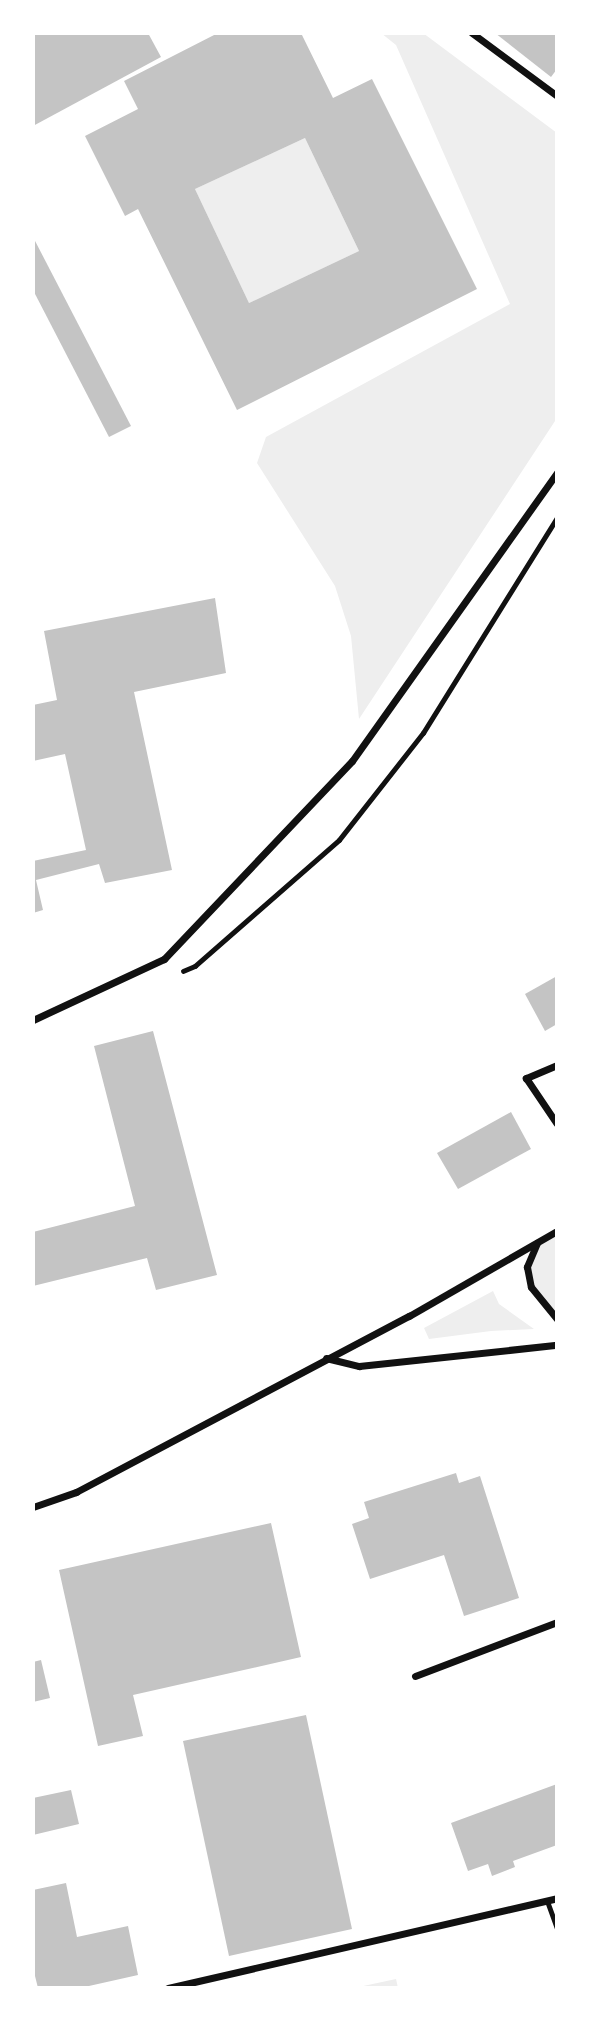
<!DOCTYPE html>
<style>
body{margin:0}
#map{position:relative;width:590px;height:2021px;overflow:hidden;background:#fff;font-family:Inter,sans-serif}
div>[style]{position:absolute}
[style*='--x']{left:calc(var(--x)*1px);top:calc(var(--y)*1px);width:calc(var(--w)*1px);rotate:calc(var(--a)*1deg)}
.green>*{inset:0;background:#eee}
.building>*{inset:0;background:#c4c4c4}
.path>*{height:4.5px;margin:-2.25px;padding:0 2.25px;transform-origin:2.25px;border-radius:2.25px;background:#111}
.service>*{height:5px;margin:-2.5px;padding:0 2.5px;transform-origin:2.5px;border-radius:2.5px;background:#111}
.minor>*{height:7px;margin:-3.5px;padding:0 3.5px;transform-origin:3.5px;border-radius:3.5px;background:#111}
span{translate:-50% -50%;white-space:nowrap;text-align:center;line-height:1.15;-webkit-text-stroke:7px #fff;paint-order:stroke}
.frame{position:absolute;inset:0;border:35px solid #fff;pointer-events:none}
</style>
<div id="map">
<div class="green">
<i style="clip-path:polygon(381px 33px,423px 33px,557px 133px,557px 418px,359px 719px,351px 636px,335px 586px,257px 463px,266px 437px,510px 304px,396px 45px)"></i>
<i style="clip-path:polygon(305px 138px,359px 251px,249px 303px,195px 189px)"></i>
<i style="clip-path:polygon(557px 1231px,557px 1319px,531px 1287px,527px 1267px,537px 1242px)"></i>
<i style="clip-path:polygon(493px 1291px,499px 1304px,534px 1329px,491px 1331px,429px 1339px,424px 1328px)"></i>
<i style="clip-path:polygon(396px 1979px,398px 1988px,354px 1988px)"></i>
</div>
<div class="building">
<i style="clip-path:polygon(33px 33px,148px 33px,161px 57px,33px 126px)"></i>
<i style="clip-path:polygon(evenodd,218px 33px,301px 33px,333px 98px,372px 79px,477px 289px,237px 410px,138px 209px,125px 216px,85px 136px,138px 109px,124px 81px,218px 33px,305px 138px,359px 251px,249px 303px,195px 189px,305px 138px)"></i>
<i style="clip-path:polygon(495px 33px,557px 33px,557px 69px,551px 77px)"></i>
<i style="clip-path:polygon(33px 237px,131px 426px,109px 437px,33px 290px)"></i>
<i style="clip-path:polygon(215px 598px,226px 673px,134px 692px,172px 870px,105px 883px,99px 864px,36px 880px,43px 910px,33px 913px,33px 861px,86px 850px,65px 754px,33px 761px,33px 705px,57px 700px,44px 631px)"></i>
<i style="clip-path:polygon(557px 976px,557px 1024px,545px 1031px,525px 994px)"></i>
<i style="clip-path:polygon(153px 1031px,217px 1275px,156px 1290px,147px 1258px,33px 1286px,33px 1232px,135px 1206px,94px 1046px)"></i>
<i style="clip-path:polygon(511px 1112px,531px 1149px,458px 1189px,437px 1153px)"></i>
<i style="clip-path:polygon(456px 1473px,459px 1483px,480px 1476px,519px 1598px,464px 1616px,444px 1555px,370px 1579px,352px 1524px,369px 1518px,364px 1502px)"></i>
<i style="clip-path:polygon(271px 1523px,301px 1657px,133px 1695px,143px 1736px,98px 1746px,59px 1570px)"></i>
<i style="clip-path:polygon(41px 1660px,50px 1698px,33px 1702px,33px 1662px)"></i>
<i style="clip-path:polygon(306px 1715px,352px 1929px,229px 1956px,183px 1741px)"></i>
<i style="clip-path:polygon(557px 1784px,557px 1845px,513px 1861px,515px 1867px,492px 1876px,488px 1864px,468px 1871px,451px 1823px)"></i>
<i style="clip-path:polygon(71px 1790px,79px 1824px,33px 1835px,33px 1798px)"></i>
<i style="clip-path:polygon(66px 1883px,77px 1937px,128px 1926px,138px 1975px,80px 1988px,38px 1988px,33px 1968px,33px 1890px)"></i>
</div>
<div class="path">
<i style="--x:183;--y:971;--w:13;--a:-23"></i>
<i style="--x:195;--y:966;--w:191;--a:-41.2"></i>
<i style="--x:339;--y:840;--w:136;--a:-51.9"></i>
<i style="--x:423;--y:733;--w:253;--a:-58.1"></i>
</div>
<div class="service">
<i style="--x:547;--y:1901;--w:30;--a:70"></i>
</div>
<div class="minor">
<i style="--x:472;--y:33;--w:106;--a:36.5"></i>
<i style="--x:33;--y:1020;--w:145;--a:-25"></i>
<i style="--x:164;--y:959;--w:273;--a:-46.5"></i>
<i style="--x:352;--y:761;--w:354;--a:-54.6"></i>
<i style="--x:557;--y:1065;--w:34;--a:157"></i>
<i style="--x:526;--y:1078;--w:55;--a:56"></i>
<i style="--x:537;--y:1243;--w:26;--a:113"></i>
<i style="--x:527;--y:1267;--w:20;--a:79"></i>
<i style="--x:531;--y:1287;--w:41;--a:50.9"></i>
<i style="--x:326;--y:1358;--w:34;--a:14"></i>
<i style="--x:359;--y:1366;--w:199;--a:-6.1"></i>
<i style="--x:33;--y:1507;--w:46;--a:-19.2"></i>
<i style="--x:76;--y:1492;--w:377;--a:-27.9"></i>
<i style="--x:409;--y:1316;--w:171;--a:-29.9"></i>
<i style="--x:415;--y:1676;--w:152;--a:-20.8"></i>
<i style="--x:168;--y:1988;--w:399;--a:-13"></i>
</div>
<div class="frame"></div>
</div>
